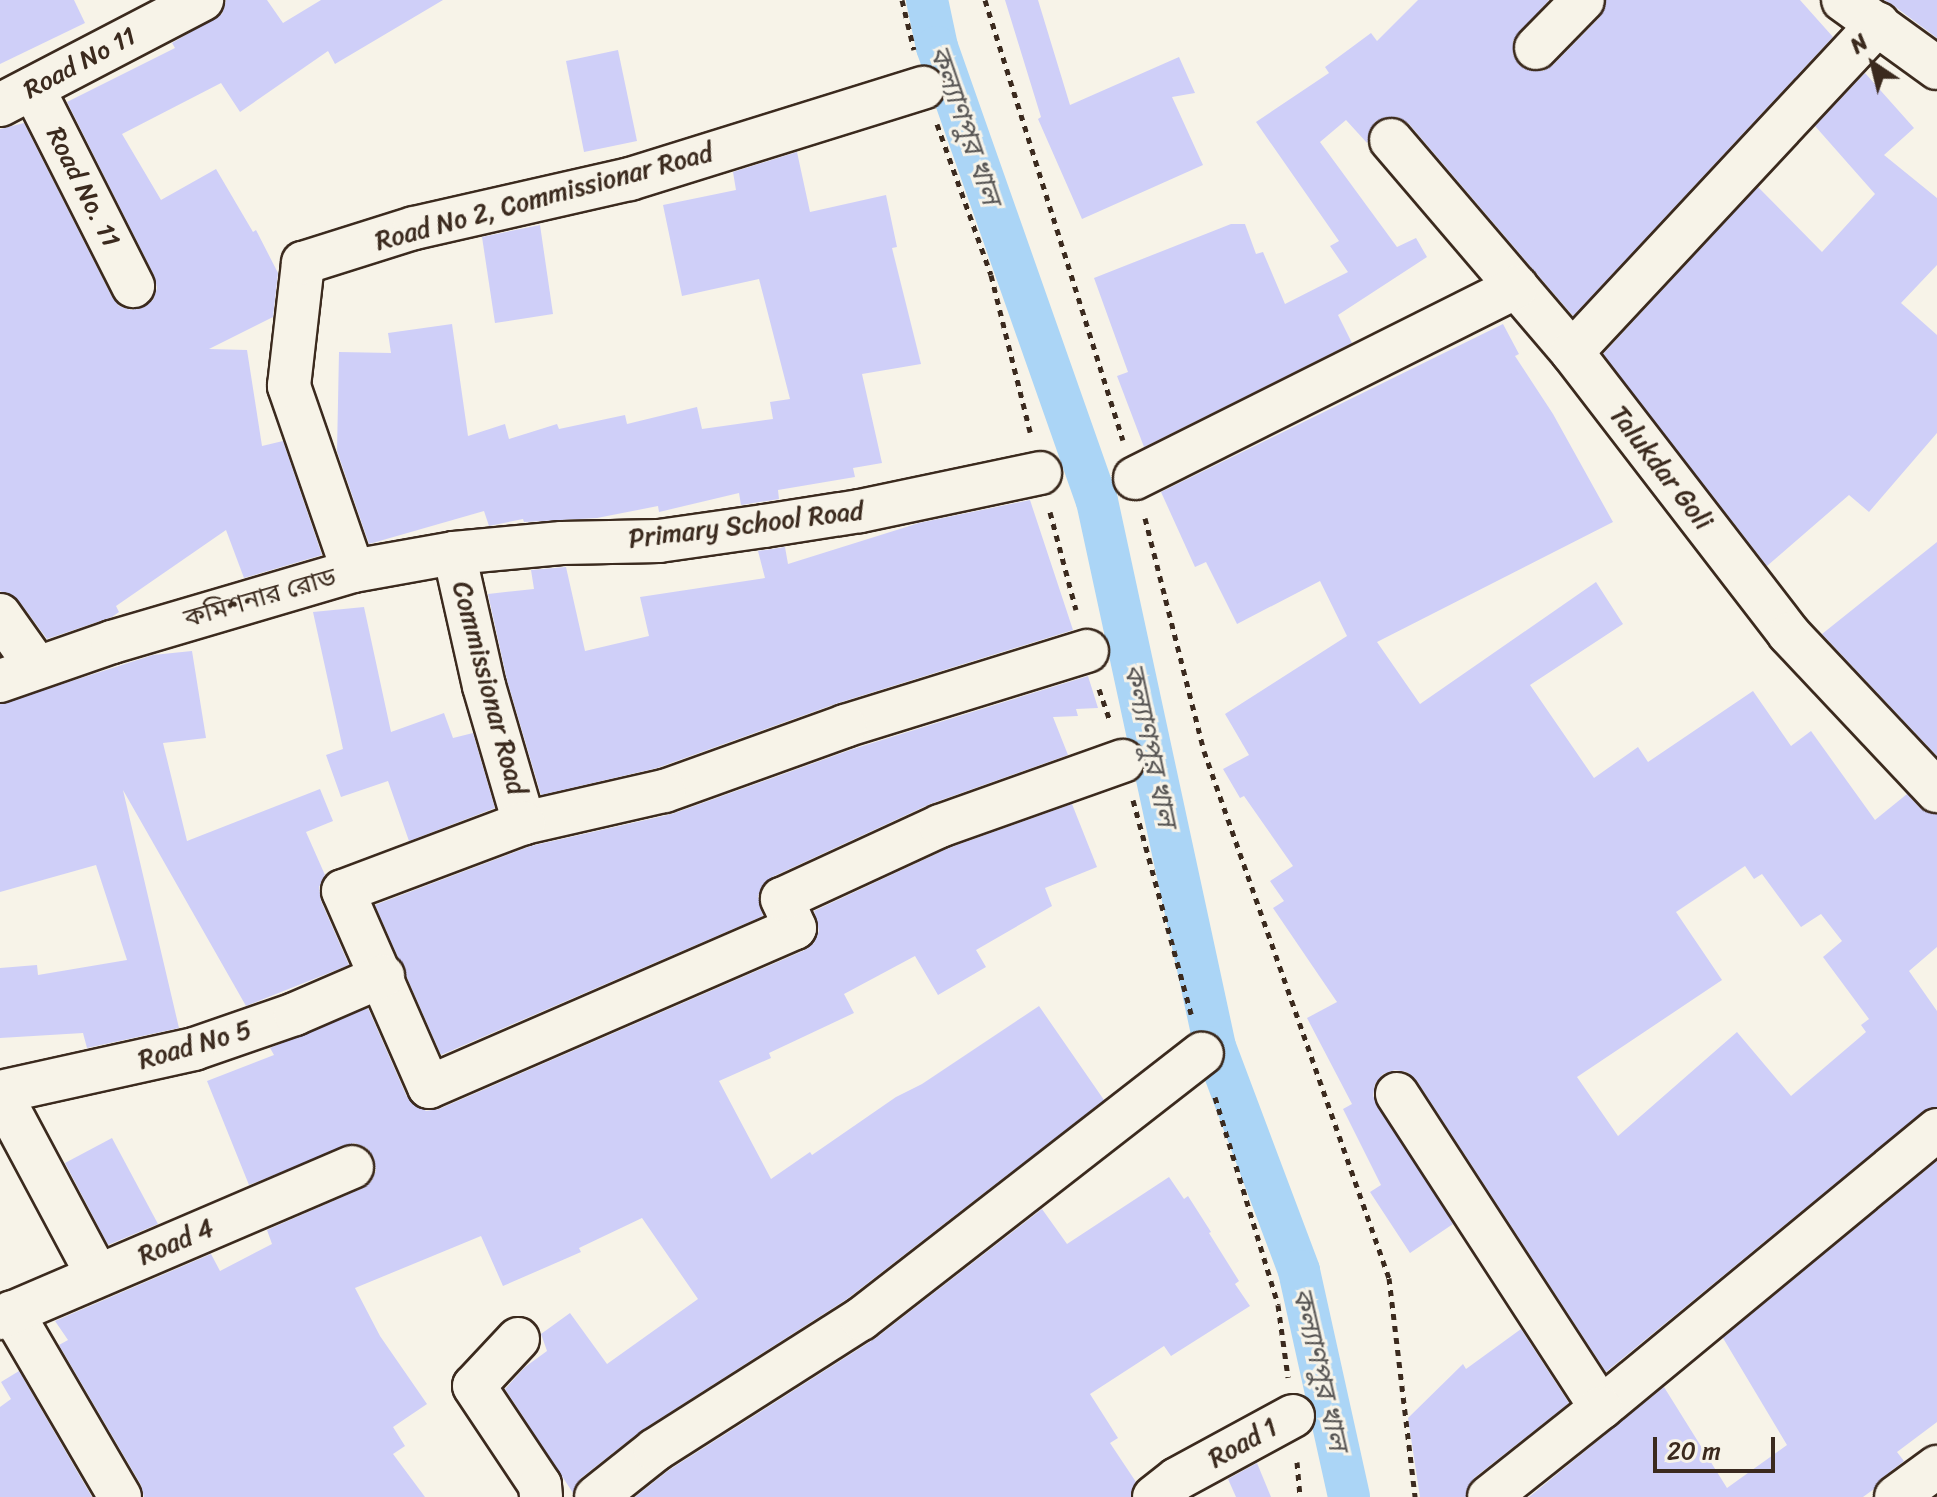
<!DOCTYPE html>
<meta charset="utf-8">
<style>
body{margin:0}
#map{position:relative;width:1937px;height:1497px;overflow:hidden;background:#f7f3e8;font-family:Sriracha,"Noto Sans Bengali",sans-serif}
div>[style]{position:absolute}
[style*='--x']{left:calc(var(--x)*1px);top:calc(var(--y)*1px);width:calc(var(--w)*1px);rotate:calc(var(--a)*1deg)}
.canal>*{height:42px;margin:-21px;padding:0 21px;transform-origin:21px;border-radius:21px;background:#abd5f6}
.building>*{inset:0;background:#cfcff8}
.path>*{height:5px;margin-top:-2.5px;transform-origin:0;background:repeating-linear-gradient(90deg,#3b2a1e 0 6px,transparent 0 12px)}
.roads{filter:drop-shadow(2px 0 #3b2a1e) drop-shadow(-2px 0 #3b2a1e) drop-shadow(0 2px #3b2a1e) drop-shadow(0 -2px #3b2a1e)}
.minor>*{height:42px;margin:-21px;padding:0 21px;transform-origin:21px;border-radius:21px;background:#f7f3e8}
span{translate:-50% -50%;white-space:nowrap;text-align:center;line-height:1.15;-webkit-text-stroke:6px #f7f3e8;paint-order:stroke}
.street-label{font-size:26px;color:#3b2a1e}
.water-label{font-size:28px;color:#575554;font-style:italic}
.north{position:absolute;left:1833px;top:24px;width:80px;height:80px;-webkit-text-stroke:6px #f7f3e8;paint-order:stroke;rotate:325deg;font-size:22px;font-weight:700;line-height:32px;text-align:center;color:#3b2a1e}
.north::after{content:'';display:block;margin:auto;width:28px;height:36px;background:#3b2a1e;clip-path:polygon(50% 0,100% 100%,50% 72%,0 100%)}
.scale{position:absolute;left:1653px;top:1437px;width:122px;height:36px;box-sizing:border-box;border:4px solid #3b2a1e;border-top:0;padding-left:10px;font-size:24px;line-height:28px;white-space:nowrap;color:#3b2a1e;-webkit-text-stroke:6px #f7f3e8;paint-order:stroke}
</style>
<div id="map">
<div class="canal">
<i style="--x:927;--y:0;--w:48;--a:78"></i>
<i style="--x:937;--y:47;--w:481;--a:70.6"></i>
<i style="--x:1097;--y:501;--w:559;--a:77.8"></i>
<i style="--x:1215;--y:1047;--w:239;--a:69.4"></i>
<i style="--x:1299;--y:1271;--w:231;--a:77.5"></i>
</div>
<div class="building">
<i style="clip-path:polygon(0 0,74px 0,85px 23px,0 64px)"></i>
<i style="clip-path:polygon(226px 0,267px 0,283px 23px,321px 0,443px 0,335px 64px,328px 51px,240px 112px,221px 83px,122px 134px,161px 200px,216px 169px,253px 232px,256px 230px,278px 273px,273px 317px,209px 349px,247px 350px,262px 446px,283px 441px,322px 555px,244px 578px,226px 530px,116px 606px,119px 612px,112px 617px,47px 639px,19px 601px,0 591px,0 129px,24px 123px,112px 297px,119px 306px,131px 310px,144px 307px,153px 300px,157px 288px,154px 275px,67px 102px,175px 48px,172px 43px,222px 14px)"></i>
<i style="clip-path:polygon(1005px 0,1038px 0,1070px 105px,1179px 57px,1195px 93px,1172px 97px,1203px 165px,1082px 219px,1038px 119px,1041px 117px)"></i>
<i style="clip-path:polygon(1418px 0,1549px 0,1513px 41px,1513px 54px,1519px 65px,1531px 71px,1543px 71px,1553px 65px,1600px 17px,1606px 0,1800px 0,1833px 37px,1573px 316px,1409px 124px,1398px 117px,1386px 117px,1375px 122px,1367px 143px,1346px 120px,1320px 142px,1397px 247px,1416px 238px,1427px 257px,1338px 315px,1352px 343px,1144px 447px,1117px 376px,1128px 372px,1094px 278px,1231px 224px,1245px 224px,1256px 254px,1263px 252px,1285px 304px,1348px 272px,1330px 246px,1339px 241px,1256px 122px,1329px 73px,1325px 67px,1371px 33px,1377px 41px)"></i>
<i style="clip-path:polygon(1884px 0,1937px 0,1937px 38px,1894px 6px)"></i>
<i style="clip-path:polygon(618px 50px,637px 141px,584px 152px,566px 61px)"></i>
<i style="clip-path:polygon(1865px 73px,1914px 128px,1884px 155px,1937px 198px,1937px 265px,1901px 303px,1937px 335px,1937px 433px,1869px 512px,1849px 495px,1767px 566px,1603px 354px,1758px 187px,1822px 252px,1875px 194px,1815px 126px)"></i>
<i style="clip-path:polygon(797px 152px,810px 212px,886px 195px,897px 247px,892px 248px,921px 364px,862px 374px,882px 463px,853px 468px,855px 477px,778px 490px,779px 499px,741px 505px,739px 493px,659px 512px,658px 506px,597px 518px,524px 522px,523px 519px,489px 526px,484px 511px,369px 544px,337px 451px,339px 352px,391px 353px,388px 333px,452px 324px,468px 436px,505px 424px,509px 439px,557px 424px,559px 429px,625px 415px,627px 424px,697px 407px,702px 429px,773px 419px,770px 402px,790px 399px,759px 279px,682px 296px,663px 205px,736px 190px,733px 172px)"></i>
<i style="clip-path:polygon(540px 225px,553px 314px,495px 323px,482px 237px)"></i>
<i style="clip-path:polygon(evenodd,1503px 324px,1519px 354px,1515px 356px,1553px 414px,1613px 522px,1377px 642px,1420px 704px,1596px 582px,1623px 624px,1530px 685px,1594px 778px,1638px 747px,1648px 762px,1753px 691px,1791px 746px,1811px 731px,1875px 820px,1907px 794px,1920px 808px,1937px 814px,1937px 947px,1909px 971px,1937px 1011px,1937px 1107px,1922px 1112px,1606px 1372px,1417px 1081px,1407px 1072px,1395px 1070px,1383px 1074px,1375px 1084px,1373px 1096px,1453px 1224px,1410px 1253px,1370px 1192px,1381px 1185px,1343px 1109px,1352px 1104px,1307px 1018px,1337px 1002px,1273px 908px,1284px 901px,1270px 881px,1293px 866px,1244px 796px,1240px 798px,1223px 769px,1249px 755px,1225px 714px,1347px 636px,1320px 581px,1237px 624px,1206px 562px,1195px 567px,1161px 492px,1503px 324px,1745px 866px,1754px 879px,1762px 874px,1801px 927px,1821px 914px,1842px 941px,1823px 957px,1869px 1019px,1861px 1025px,1866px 1032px,1791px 1096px,1737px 1032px,1618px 1136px,1577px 1077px,1722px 980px,1676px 912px,1745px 866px)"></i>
<i style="clip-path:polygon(1030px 500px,1073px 630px,838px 703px,657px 768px,541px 795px,507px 680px,488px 594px,534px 589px,531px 570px,566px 567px,585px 651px,649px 636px,640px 597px,765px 578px,758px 551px,785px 547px,788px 564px,919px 523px)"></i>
<i style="clip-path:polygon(1937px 542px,1937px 756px,1822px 634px)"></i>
<i style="clip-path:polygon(364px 607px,391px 732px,444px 713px,453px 738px,473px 733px,495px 808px,409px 841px,388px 781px,341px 797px,326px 755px,343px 749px,313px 612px)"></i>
<i style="clip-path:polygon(192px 651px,206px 738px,163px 743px,187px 841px,320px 789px,333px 821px,306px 832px,325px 875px,319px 887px,321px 901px,349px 965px,246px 1006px,123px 790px,179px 1028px,87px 1048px,83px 1033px,0 1038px,0 968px,37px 965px,38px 975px,127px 960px,96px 865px,0 892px,0 704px,153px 655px)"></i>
<i style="clip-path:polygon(1088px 676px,1098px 708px,1076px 709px,1078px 716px,1053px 717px,1068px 755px,930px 804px,772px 877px,763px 885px,758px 896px,763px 916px,441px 1055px,375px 905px,531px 846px,672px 814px,853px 749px)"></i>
<i style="clip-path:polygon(1072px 804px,1097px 867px,1045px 888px,1052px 906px,976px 950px,986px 967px,938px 995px,915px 956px,844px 994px,854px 1013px,769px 1053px,771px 1058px,719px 1081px,771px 1179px,810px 1152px,812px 1155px,896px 1097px,922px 1084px,1039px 1006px,1104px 1100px,847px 1299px,642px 1430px,581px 1478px,573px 1493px,505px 1389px,525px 1367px,547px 1351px,541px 1334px,570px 1313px,607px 1364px,698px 1299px,642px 1218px,579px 1248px,581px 1252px,503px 1286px,481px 1236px,355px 1288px,380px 1336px,427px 1404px,393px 1427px,405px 1446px,393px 1454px,425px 1497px,144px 1497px,141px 1485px,59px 1345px,68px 1340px,55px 1321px,211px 1254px,220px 1271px,272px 1244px,267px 1230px,361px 1189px,371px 1182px,376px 1171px,374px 1158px,367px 1148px,354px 1143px,249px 1185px,207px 1081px,274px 1055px,270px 1048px,368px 1008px,407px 1097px,426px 1111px,439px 1109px,805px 950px,814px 943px,819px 931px,814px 911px,949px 848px)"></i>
<i style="clip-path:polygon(112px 1138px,158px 1224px,108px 1245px,65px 1163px)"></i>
<i style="clip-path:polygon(1937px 1161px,1937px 1422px,1897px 1452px,1904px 1461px,1882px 1478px,1874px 1489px,1863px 1497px,1529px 1497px,1664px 1387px,1727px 1488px,1787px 1445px,1723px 1338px)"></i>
<i style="clip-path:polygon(1169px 1177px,1184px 1199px,1188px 1196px,1211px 1232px,1209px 1233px,1239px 1281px,1235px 1284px,1250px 1306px,1171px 1356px,1164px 1346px,1090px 1394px,1118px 1438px,1110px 1443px,1136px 1482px,1131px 1497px,635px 1497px,669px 1470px,876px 1338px,1042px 1209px,1067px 1244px)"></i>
<i style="clip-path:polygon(1521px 1329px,1569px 1403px,1474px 1478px,1466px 1497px,1420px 1497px,1408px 1418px,1463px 1364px,1466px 1369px)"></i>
<i style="clip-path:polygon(19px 1371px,92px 1497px,0 1497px,0 1407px,11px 1399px,1px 1382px)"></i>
<i style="clip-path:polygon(1257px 1463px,1271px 1497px,1236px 1497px,1228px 1479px)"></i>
</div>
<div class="path">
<i style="--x:902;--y:0;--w:51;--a:76.5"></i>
<i style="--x:985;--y:0;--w:461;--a:72.6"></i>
<i style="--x:937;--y:124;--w:160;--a:70.3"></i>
<i style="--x:991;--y:275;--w:162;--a:76"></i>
<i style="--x:1050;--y:512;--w:101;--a:75.1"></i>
<i style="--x:1145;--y:518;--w:240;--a:75.8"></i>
<i style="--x:1204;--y:751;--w:559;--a:70.66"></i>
<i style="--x:1389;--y:1278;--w:221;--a:83.2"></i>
<i style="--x:1099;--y:689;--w:34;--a:71"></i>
<i style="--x:1133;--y:800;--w:222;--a:74.8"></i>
<i style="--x:1215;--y:1097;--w:217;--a:73.1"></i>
<i style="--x:1278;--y:1305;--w:73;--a:82.1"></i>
<i style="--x:1297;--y:1462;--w:35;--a:85"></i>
</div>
<div class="roads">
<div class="minor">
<i style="--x:1843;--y:0;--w:116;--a:35.9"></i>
<i style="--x:1536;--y:48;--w:67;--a:-45.6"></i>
<i style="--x:33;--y:88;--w:222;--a:63.2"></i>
<i style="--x:0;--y:105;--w:228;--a:-27.5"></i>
<i style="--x:1391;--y:140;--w:279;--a:49.5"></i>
<i style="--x:1572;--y:352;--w:356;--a:52.4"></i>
<i style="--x:1789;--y:634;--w:216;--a:46.7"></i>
<i style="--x:1572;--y:352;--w:449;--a:-47"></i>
<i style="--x:1135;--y:478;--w:427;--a:-26.6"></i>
<i style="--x:454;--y:553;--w:136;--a:77.3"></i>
<i style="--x:484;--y:686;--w:143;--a:73.7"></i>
<i style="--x:353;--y:571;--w:196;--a:-109.1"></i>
<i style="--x:289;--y:386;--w:124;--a:-83.5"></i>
<i style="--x:303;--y:263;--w:116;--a:-17.5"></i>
<i style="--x:414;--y:228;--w:221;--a:-12.8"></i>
<i style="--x:630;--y:179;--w:307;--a:-17.3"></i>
<i style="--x:0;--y:615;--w:62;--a:54.8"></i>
<i style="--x:1087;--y:651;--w:253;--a:162.8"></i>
<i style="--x:845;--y:726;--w:192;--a:160.2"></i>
<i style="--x:664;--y:791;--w:144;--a:167.1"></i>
<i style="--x:524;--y:823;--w:193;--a:159.4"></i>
<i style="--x:343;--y:891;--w:214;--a:66.3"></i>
<i style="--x:429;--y:1087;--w:399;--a:-23.5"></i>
<i style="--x:795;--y:928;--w:32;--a:-114"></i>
<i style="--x:782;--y:899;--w:174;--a:-24.8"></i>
<i style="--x:940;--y:826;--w:194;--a:-19.6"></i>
<i style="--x:0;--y:681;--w:119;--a:-19.2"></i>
<i style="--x:112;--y:642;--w:251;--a:-16.4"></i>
<i style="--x:353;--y:571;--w:103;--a:-10.1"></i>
<i style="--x:454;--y:553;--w:108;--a:-5.3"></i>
<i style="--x:562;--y:543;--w:97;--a:-1.2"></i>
<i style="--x:659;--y:541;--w:106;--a:-8.1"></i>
<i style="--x:764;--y:526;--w:97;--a:-8.9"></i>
<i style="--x:860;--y:511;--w:184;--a:-11.9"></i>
<i style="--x:0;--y:1092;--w:199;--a:-12.5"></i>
<i style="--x:194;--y:1049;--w:107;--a:-19.1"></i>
<i style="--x:295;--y:1014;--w:96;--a:-23.4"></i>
<i style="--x:0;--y:1093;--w:206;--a:61.9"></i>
<i style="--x:1397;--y:1094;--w:374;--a:57"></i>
<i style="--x:1601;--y:1408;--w:436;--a:-39.6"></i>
<i style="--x:12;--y:1312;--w:214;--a:59.7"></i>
<i style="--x:0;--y:1318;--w:383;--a:-23.2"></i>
<i style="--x:518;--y:1339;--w:64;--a:133.1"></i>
<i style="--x:474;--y:1386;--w:119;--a:56.3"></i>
<i style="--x:540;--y:1485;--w:12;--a:85"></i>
<i style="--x:596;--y:1497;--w:75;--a:-38.5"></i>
<i style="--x:655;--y:1450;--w:244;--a:-32.5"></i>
<i style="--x:861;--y:1319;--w:432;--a:-37.9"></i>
<i style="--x:1154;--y:1497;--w:29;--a:-38"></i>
<i style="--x:1177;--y:1479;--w:132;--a:-28.5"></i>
<i style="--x:1489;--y:1497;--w:143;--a:-38.5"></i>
<i style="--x:1896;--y:1497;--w:51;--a:-36.2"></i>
</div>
</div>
<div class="street-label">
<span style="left:80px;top:63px;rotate:-28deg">Road No 11</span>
<span style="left:83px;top:187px;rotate:63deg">Road No. 11</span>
<span style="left:544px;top:197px;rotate:-15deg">Road No 2, Commissionar Road</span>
<span style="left:1661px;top:468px;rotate:52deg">Talukdar Goli</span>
<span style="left:746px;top:525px;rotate:-7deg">Primary School Road</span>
<span style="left:260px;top:598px;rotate:-16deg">কমিশনার রোড</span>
<span style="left:489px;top:688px;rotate:75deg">Commissionar Road</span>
<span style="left:195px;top:1045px;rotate:-16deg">Road No 5</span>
<span style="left:176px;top:1242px;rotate:-23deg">Road 4</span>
<span style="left:1243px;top:1443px;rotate:-29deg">Road 1</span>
</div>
<div class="water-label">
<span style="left:965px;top:125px;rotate:71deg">কল্যাণপুর খাল</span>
<span style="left:1150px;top:745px;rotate:78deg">কল্যাণপুর খাল</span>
<span style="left:1320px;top:1369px;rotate:77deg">কল্যাণপুর খাল</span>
</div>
<div class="north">N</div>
<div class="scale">20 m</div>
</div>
